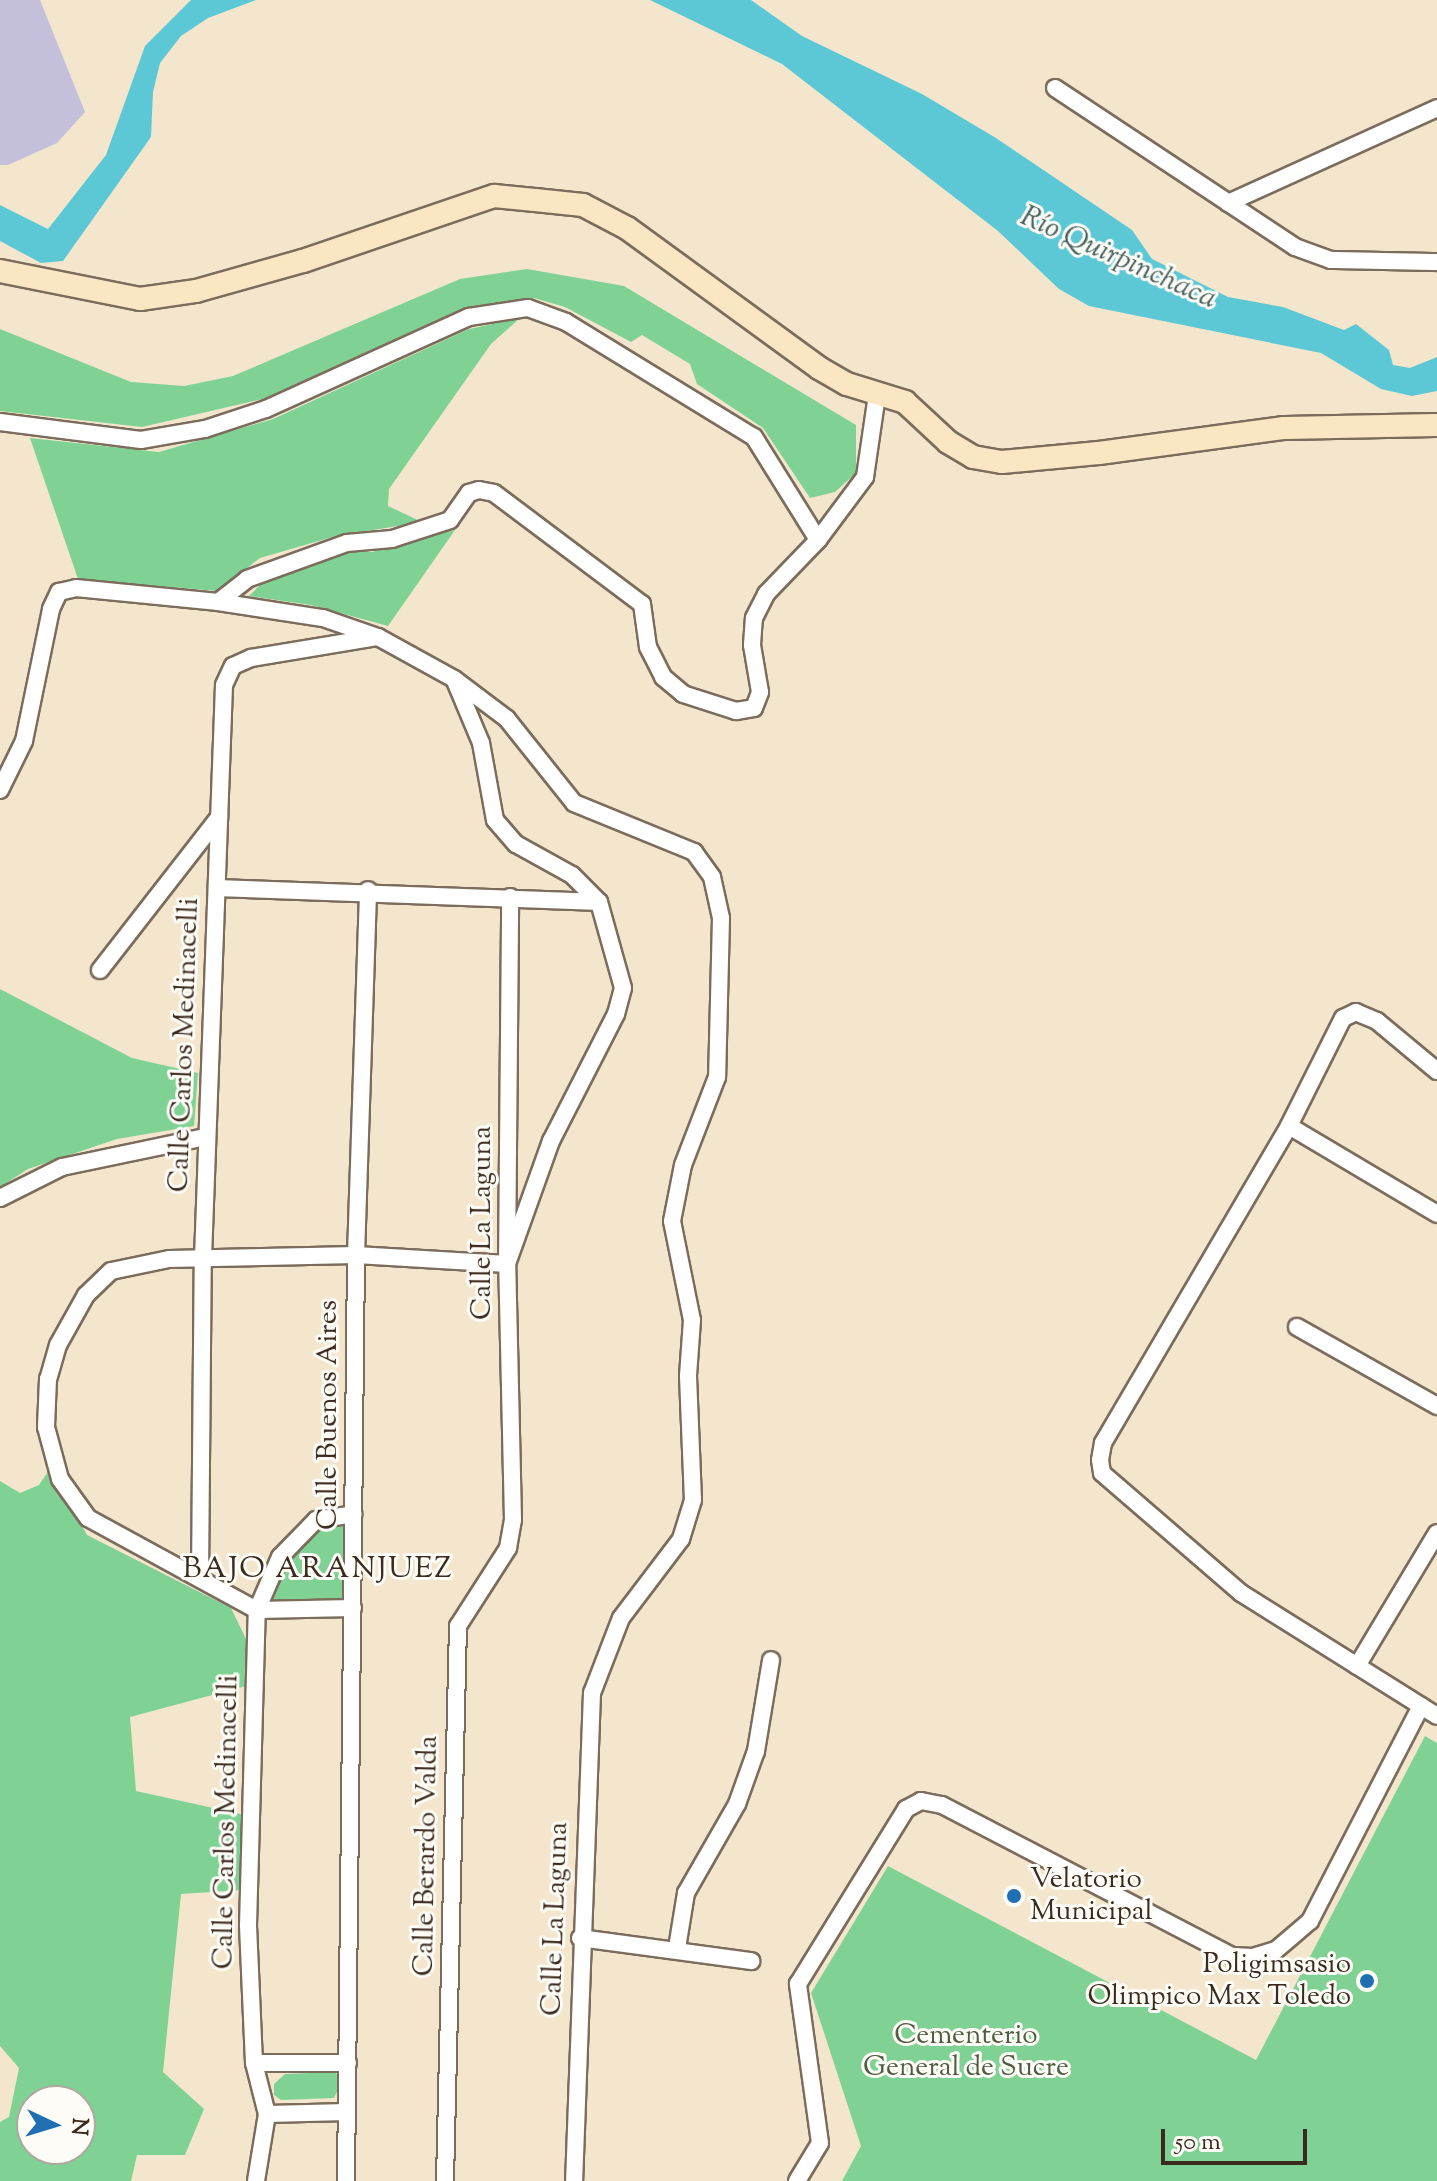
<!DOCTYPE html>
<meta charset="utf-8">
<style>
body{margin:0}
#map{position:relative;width:1437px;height:2181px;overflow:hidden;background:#f3e6cd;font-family:"Sorts Mill Goudy",serif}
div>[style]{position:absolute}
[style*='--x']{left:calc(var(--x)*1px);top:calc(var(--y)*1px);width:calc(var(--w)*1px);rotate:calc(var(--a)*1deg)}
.industrial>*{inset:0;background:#c4c0db}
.green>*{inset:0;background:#80d294}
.water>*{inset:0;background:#5cc8d5}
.roads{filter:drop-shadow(2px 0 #7b6c5b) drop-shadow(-2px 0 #7b6c5b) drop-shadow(0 2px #7b6c5b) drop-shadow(0 -2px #7b6c5b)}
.street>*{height:16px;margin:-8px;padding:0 8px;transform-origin:8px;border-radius:8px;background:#fff}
.secondary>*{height:22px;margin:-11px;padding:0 11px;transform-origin:11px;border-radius:11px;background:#fbe6c4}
.dots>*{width:22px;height:22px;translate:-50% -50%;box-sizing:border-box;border:4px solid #fdfcf7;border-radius:50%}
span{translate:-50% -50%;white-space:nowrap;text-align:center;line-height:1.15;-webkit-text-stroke:6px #fdfcf7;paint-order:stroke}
.street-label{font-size:28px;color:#3b2a1e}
.poi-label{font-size:28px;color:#3b2a1e}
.left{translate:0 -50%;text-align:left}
.right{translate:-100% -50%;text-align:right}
.park-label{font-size:28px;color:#505c41}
.water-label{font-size:30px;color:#47615e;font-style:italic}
.neighbourhood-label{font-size:30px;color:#3b2a1e;letter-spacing:2px}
.north{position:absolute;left:16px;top:2085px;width:80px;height:80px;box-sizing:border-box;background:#fdfcf7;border:2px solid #afa8a0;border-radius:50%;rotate:94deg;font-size:22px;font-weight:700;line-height:32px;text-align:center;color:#3b2a1e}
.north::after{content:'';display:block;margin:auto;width:28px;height:36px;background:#1f6fb2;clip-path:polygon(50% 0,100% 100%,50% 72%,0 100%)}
.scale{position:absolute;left:1161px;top:2129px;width:146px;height:36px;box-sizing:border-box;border:4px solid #3b2a1e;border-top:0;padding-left:10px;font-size:24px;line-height:28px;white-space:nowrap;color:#3b2a1e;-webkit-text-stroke:6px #fdfcf7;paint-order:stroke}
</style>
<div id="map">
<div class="industrial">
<i style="clip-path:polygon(0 0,40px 0,85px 112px,57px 143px,8px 165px,0 165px)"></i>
</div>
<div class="green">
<i style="clip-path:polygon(527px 269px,624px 286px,856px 425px,856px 473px,835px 492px,810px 498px,763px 428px,697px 384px,690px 364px,642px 335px,631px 342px,565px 307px,534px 298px,459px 310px,263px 399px,142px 427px,0 411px,0 329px,131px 382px,184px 386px,233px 376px,460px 279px)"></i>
<i style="clip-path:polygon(520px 318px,491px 344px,389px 489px,388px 506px,422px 522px,336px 536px,260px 558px,217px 591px,78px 579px,30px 438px,159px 452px,273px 419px,469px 329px)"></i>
<i style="clip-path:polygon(455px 530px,388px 626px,311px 605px,249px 596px,276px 569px,308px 568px,347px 551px,372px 552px)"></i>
<i style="clip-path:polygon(0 989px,132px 1058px,198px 1073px,194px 1126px,117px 1139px,28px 1169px,0 1187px)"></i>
<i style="clip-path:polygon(evenodd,55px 1461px,58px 1482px,87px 1535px,231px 1608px,247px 1641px,246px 1686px,130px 1717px,136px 1791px,245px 1815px,243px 1890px,181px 1894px,163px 2072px,204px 2109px,185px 2155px,137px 2155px,131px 2181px,0 2181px,0 2122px,9px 2117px,19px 2068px,0 2046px,0 1481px,20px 1493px,39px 1485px,55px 1461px,32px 2101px,80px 2101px,80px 2149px,32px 2149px,32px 2101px)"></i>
<i style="clip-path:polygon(346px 1523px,349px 1593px,343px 1599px,268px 1602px,289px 1556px,323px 1525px)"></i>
<i style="clip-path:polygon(1425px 1736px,1437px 1743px,1437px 2181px,842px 2181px,861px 2146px,811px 1993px,888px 1866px,1256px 2060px)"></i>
<i style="clip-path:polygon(335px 2072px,342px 2081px,334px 2098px,281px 2100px,274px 2095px,274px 2084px,285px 2074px)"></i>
</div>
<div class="water">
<i style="clip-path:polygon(191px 0,256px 0,208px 18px,181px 36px,160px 63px,153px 92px,151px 137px,63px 261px,41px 263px,0 241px,0 205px,48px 229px,106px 155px,145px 46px)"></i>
<i style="clip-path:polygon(650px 0,751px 0,802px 36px,922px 94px,996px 138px,1132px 230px,1152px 259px,1228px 297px,1283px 307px,1344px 330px,1356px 324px,1389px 350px,1393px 365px,1410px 368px,1437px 357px,1437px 391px,1412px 396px,1381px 389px,1321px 353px,1089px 306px,1059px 289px,998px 231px,782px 64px)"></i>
</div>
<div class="roads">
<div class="street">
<i style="--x:1055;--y:88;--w:288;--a:33.5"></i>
<i style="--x:1295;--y:247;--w:38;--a:20"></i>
<i style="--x:1331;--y:260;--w:106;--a:1.1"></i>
<i style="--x:1228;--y:203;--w:230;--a:-24.4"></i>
<i style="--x:0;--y:422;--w:142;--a:7.3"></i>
<i style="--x:141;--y:440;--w:65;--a:-9.8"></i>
<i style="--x:205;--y:429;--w:64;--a:-18.2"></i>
<i style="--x:266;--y:409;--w:223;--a:-24.4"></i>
<i style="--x:469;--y:317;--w:60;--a:-8.7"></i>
<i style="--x:528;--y:308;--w:40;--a:20.2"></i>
<i style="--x:566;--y:322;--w:220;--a:31.5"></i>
<i style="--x:754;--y:437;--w:121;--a:58.1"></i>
<i style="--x:218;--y:602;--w:37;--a:-38"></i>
<i style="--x:247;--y:579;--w:106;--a:-19.8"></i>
<i style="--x:347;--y:543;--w:45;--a:-5.1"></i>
<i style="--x:392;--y:539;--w:61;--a:-18.1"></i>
<i style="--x:450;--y:520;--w:33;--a:-55"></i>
<i style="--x:469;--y:493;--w:10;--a:-17"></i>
<i style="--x:479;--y:490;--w:15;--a:11"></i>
<i style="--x:494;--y:493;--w:185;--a:36.9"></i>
<i style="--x:642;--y:604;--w:43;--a:82.1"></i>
<i style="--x:648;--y:647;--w:34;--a:63"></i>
<i style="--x:663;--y:677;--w:26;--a:40"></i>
<i style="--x:683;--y:694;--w:56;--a:17.8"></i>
<i style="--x:736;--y:711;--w:18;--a:-9"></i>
<i style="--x:754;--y:708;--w:17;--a:-69"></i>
<i style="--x:760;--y:692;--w:48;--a:-99.7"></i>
<i style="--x:752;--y:645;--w:27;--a:-86"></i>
<i style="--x:754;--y:618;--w:27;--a:-63"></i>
<i style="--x:766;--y:594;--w:75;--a:-46.1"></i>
<i style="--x:818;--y:540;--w:79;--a:-53.3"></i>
<i style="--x:865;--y:477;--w:83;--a:-81.7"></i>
<i style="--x:455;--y:681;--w:67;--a:67.2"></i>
<i style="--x:481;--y:743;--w:78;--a:79.7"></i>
<i style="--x:495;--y:820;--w:32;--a:49"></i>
<i style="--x:516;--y:844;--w:64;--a:29"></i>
<i style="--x:572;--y:875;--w:38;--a:45"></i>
<i style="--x:0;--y:790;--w:55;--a:-63.9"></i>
<i style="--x:24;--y:741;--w:135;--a:-78.4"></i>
<i style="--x:51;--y:609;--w:19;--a:-65"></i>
<i style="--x:59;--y:592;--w:17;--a:-13"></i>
<i style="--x:76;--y:588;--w:143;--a:5.6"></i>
<i style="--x:218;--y:602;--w:106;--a:8.7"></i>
<i style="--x:323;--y:618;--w:58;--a:19.1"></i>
<i style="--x:378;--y:637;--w:87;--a:28.9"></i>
<i style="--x:454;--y:679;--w:66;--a:37"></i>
<i style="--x:507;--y:719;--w:107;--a:51.4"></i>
<i style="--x:574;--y:803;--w:130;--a:22.2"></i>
<i style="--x:694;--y:852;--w:31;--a:54"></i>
<i style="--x:712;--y:877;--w:42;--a:77.6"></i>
<i style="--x:721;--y:918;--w:159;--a:91.4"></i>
<i style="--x:717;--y:1077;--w:94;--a:111.1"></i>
<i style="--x:683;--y:1165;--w:57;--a:101.1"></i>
<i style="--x:672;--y:1221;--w:101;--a:78.6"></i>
<i style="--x:692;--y:1320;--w:56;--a:94.1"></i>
<i style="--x:688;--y:1376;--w:124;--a:87.7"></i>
<i style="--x:693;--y:1500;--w:41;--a:107.1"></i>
<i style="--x:681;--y:1539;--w:99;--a:127.2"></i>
<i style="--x:621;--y:1618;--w:80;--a:111.1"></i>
<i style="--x:592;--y:1693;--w:488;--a:92.1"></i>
<i style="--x:218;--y:888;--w:381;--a:2.1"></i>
<i style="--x:599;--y:902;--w:89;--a:74.4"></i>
<i style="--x:623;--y:988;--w:27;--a:105"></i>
<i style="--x:616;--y:1014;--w:143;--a:117.1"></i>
<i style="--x:551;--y:1141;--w:131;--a:109.7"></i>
<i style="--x:507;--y:1264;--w:151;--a:-176.6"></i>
<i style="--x:356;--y:1255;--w:187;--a:178.8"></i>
<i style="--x:169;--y:1259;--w:59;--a:168.3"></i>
<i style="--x:111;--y:1271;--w:35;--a:136"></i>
<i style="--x:86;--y:1295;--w:57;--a:119.2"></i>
<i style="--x:58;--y:1345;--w:35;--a:106"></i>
<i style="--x:48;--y:1379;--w:48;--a:92.4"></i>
<i style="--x:46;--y:1427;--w:54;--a:74.9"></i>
<i style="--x:60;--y:1479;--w:48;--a:54.3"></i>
<i style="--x:88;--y:1518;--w:192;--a:28.6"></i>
<i style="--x:257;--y:1610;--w:96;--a:-1.2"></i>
<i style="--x:100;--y:970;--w:194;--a:-52.1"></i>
<i style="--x:1437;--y:1071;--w:78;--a:-140.2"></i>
<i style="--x:1377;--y:1021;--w:23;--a:-157"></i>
<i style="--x:1356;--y:1012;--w:14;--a:155"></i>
<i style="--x:1343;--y:1018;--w:121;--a:116.6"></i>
<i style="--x:1289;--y:1126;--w:368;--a:120.4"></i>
<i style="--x:1103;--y:1443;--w:17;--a:100"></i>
<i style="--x:1100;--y:1460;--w:13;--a:81"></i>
<i style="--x:1102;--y:1473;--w:184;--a:40.8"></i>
<i style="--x:1241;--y:1593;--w:231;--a:32.1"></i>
<i style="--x:1289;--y:1126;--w:172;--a:30.7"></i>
<i style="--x:0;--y:1198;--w:69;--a:-26.6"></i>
<i style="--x:62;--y:1167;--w:147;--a:-11.8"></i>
<i style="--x:1297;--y:1327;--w:161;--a:29.4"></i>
<i style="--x:200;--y:1578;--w:320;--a:-89.5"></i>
<i style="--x:203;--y:1258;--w:573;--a:-87.9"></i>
<i style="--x:224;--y:685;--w:21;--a:-65"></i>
<i style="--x:233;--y:666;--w:20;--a:-24"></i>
<i style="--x:251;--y:658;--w:129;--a:-9.4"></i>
<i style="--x:1357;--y:1666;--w:155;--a:-59"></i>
<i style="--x:580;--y:1938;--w:173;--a:7.7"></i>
<i style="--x:677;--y:1948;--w:56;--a:-80.7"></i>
<i style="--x:686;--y:1893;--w:103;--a:-60.2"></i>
<i style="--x:737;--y:1804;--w:56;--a:-70.3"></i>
<i style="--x:756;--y:1751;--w:92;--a:-80.6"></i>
<i style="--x:254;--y:2063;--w:94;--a:0"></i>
<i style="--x:267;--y:2114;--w:80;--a:-1.4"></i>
<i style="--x:256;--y:2181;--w:68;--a:-80.7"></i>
<i style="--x:267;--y:2114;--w:53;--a:-104.3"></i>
<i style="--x:254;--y:2063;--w:138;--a:-92.5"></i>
<i style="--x:248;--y:1925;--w:315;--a:-88.4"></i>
<i style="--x:257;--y:1610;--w:58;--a:-66.5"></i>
<i style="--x:280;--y:1557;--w:52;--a:-45.8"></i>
<i style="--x:316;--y:1520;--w:38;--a:-9"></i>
<i style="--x:346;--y:2181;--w:926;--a:-89.38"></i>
<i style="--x:356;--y:1255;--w:365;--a:-88.1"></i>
<i style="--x:445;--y:2181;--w:555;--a:-88.66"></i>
<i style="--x:458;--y:1626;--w:93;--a:-57.3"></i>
<i style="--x:508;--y:1548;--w:28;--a:-80"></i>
<i style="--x:513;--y:1520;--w:256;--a:-91.3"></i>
<i style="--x:507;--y:1264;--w:367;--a:-89.5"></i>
<i style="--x:797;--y:2181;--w:44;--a:-58.8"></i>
<i style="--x:820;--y:2143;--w:161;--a:-97.9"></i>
<i style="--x:798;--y:1984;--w:206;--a:-58.3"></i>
<i style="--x:906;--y:1809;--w:17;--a:-28"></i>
<i style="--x:921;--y:1801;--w:21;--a:11"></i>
<i style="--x:942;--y:1805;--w:327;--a:27.5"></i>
<i style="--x:1232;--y:1956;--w:21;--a:3"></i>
<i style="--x:1253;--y:1957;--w:24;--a:-17"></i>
<i style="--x:1276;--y:1950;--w:45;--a:-40.5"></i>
<i style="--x:1310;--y:1921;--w:242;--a:-62.7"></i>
</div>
<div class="secondary">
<i style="--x:0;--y:271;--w:143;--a:11.3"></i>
<i style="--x:140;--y:299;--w:57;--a:-8.1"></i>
<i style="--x:196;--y:291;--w:111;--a:-15.7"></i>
<i style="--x:303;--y:261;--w:202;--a:-18.8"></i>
<i style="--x:494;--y:196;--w:41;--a:5.6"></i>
<i style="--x:535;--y:200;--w:48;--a:5.9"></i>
<i style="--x:583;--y:205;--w:50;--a:27.6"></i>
<i style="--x:627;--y:228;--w:238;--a:36.1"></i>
<i style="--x:819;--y:368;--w:32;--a:30"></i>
<i style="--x:847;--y:384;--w:61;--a:17.2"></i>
<i style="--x:905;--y:402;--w:59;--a:42.9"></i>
<i style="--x:948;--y:442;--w:29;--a:31"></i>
<i style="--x:973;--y:457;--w:29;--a:10"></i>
<i style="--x:1002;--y:462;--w:97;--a:-5.3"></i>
<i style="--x:1099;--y:453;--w:187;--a:-7.7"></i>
<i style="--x:1284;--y:428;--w:153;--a:-1.1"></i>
</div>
</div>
<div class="dots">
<i style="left:1014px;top:1896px;background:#1f6fb2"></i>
<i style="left:1367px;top:1981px;background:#1f6fb2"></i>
</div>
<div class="street-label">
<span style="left:185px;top:1045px;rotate:-88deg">Calle Carlos Medinacelli</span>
<span style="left:483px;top:1223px;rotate:-90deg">Calle La Laguna</span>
<span style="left:329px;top:1415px;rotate:-90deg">Calle Buenos Aires</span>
<span style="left:227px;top:1822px;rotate:-89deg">Calle Carlos Medinacelli</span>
<span style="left:427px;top:1856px;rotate:-89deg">Calle Berardo Valda</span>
<span style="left:556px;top:1919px;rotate:-88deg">Calle La Laguna</span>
</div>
<div class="poi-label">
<span class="left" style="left:1030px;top:1896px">Velatorio<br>Municipal</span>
<span class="right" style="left:1351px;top:1981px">Poligimsasio<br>Olimpico Max Toledo</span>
</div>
<div class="park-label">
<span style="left:966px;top:2052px">Cementerio<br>General de Sucre</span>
</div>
<div class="water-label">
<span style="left:1118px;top:259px;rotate:24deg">Río Quirpinchaca</span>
</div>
<div class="neighbourhood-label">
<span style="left:318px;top:1570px">BAJO ARANJUEZ</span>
</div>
<div class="north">N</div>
<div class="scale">50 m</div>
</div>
